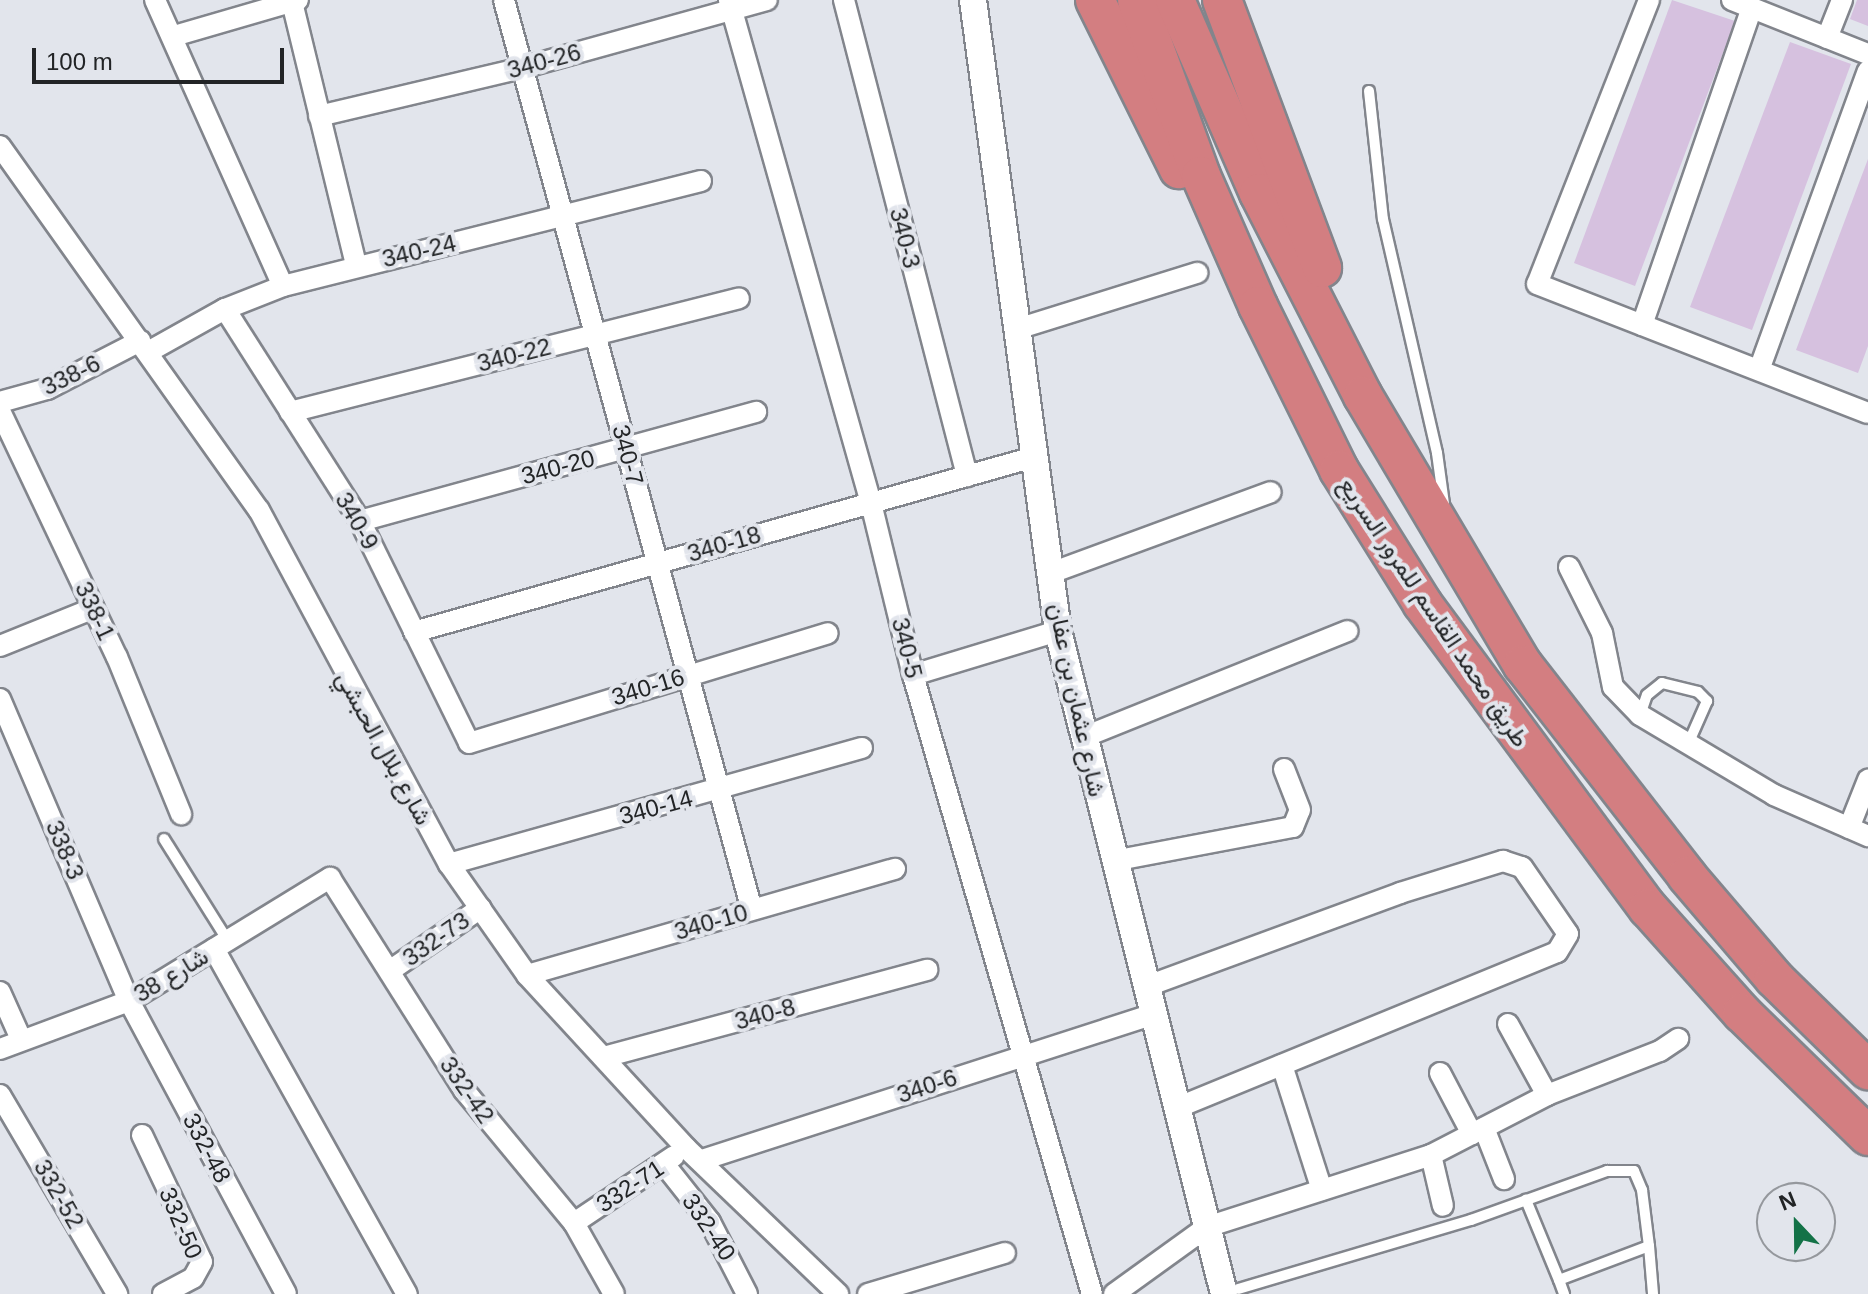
<!DOCTYPE html>
<meta charset="utf-8">
<style>
body{margin:0}
#map{position:relative;width:1868px;height:1294px;overflow:hidden;background:#e2e5ec;font-family:Helvetica,Vazirmatn,sans-serif}
div>[style]{position:absolute}
[style*='--x']{left:calc(var(--x)*1px);top:calc(var(--y)*1px);width:calc(var(--w)*1px);rotate:calc(var(--a)*1deg)}
.building>*{inset:0;background:#d6c1df}
.roads{filter:drop-shadow(2px 0 #82858c) drop-shadow(-2px 0 #82858c) drop-shadow(0 2px #82858c) drop-shadow(0 -2px #82858c)}
.service>*{height:10px;margin:-5px;padding:0 5px;transform-origin:5px;border-radius:5px;background:#fff}
.minor>*{height:20px;margin:-10px;padding:0 10px;transform-origin:10px;border-radius:10px;background:#fff}
.tertiary>*{height:26px;margin:-13px;padding:0 13px;transform-origin:13px;border-radius:13px;background:#fff}
.motorway>*{height:38px;margin:-19px;padding:0 19px;transform-origin:19px;border-radius:19px;background:#d37e81}
span{translate:-50% -50%;white-space:nowrap;text-align:center;line-height:1.15;-webkit-text-stroke:8px #e2e5ec;paint-order:stroke}
.street-label{font-size:24px;color:#222426}
.north{position:absolute;left:1756px;top:1182px;width:80px;height:80px;box-sizing:border-box;background:#e2e5ec;border:2px solid #95989d;border-radius:50%;rotate:338deg;font-size:22px;font-weight:700;line-height:32px;text-align:center;color:#222426}
.north::after{content:'';display:block;margin:auto;width:28px;height:36px;background:#137247;clip-path:polygon(50% 0,100% 100%,50% 72%,0 100%)}
.scale{position:absolute;left:32px;top:48px;width:252px;height:36px;box-sizing:border-box;border:4px solid #222426;border-top:0;padding-left:10px;font-size:24px;line-height:28px;white-space:nowrap;color:#222426;-webkit-text-stroke:6px #e2e5ec;paint-order:stroke}
</style>
<div id="map">
<div class="building">
<i style="clip-path:polygon(1672px 0,1735px 21px,1635px 286px,1574px 263px)"></i>
<i style="clip-path:polygon(1857px 0,1868px 0,1868px 26px,1850px 19px)"></i>
<i style="clip-path:polygon(1790px 42px,1851px 64px,1752px 330px,1690px 307px)"></i>
<i style="clip-path:polygon(1868px 159px,1868px 346px,1858px 373px,1796px 350px)"></i>
</div>
<div class="roads">
<div class="service">
<i style="--x:1369;--y:91;--w:129;--a:83.8"></i>
<i style="--x:1383;--y:219;--w:240;--a:77"></i>
<i style="--x:1437;--y:453;--w:51;--a:82.2"></i>
<i style="--x:1640;--y:715;--w:21;--a:-71"></i>
<i style="--x:1647;--y:695;--w:19;--a:-39"></i>
<i style="--x:1662;--y:683;--w:37;--a:14"></i>
<i style="--x:1698;--y:692;--w:13;--a:45"></i>
<i style="--x:1707;--y:701;--w:47;--a:113.8"></i>
<i style="--x:164;--y:839;--w:120;--a:57.9"></i>
<i style="--x:1649;--y:1246;--w:48;--a:85.2"></i>
<i style="--x:1559;--y:1280;--w:15;--a:70"></i>
<i style="--x:1238;--y:1289;--w:243;--a:-16.5"></i>
<i style="--x:1471;--y:1220;--w:145;--a:-19.8"></i>
<i style="--x:1607;--y:1171;--w:27;--a:0"></i>
<i style="--x:1634;--y:1171;--w:21;--a:67"></i>
<i style="--x:1642;--y:1190;--w:56;--a:82.9"></i>
<i style="--x:1649;--y:1246;--w:96;--a:159.3"></i>
<i style="--x:1559;--y:1280;--w:87;--a:-112.4"></i>
</div>
<div class="minor">
<i style="--x:155;--y:0;--w:313;--a:65.9"></i>
<i style="--x:504;--y:0;--w:943;--a:74.76"></i>
<i style="--x:729;--y:0;--w:523;--a:74.24"></i>
<i style="--x:871;--y:503;--w:177;--a:76.3"></i>
<i style="--x:913;--y:675;--w:644;--a:73.87"></i>
<i style="--x:844;--y:0;--w:492;--a:75.5"></i>
<i style="--x:1649;--y:0;--w:305;--a:111.5"></i>
<i style="--x:1537;--y:284;--w:355;--a:21.3"></i>
<i style="--x:1732;--y:0;--w:146;--a:21.7"></i>
<i style="--x:292;--y:2;--w:271;--a:76.3"></i>
<i style="--x:174;--y:36;--w:129;--a:-16.2"></i>
<i style="--x:1827;--y:38;--w:41;--a:-68.5"></i>
<i style="--x:319;--y:116;--w:209;--a:-13.3"></i>
<i style="--x:522;--y:68;--w:254;--a:-15.5"></i>
<i style="--x:0;--y:146;--w:447;--a:54.6"></i>
<i style="--x:259;--y:510;--w:402;--a:61.8"></i>
<i style="--x:449;--y:864;--w:136;--a:54.9"></i>
<i style="--x:527;--y:975;--w:235;--a:47.4"></i>
<i style="--x:686;--y:1148;--w:211;--a:43.8"></i>
<i style="--x:225;--y:309;--w:251;--a:57.5"></i>
<i style="--x:360;--y:521;--w:247;--a:63.8"></i>
<i style="--x:469;--y:743;--w:375;--a:-17"></i>
<i style="--x:1642;--y:325;--w:336;--a:-70.9"></i>
<i style="--x:1017;--y:329;--w:189;--a:-17.3"></i>
<i style="--x:148;--y:352;--w:88;--a:-29.2"></i>
<i style="--x:225;--y:309;--w:62;--a:-21.6"></i>
<i style="--x:283;--y:286;--w:431;--a:-14.1"></i>
<i style="--x:1759;--y:370;--w:318;--a:-70"></i>
<i style="--x:0;--y:402;--w:49;--a:-15.5"></i>
<i style="--x:47;--y:389;--w:105;--a:-27.3"></i>
<i style="--x:0;--y:411;--w:272;--a:64.6"></i>
<i style="--x:117;--y:657;--w:170;--a:67.8"></i>
<i style="--x:290;--y:412;--w:463;--a:-14.2"></i>
<i style="--x:360;--y:521;--w:411;--a:-15.4"></i>
<i style="--x:1569;--y:567;--w:74;--a:63.4"></i>
<i style="--x:1602;--y:633;--w:55;--a:78.5"></i>
<i style="--x:1613;--y:687;--w:39;--a:46"></i>
<i style="--x:1640;--y:715;--w:156;--a:30.8"></i>
<i style="--x:1774;--y:795;--w:103;--a:23.6"></i>
<i style="--x:1051;--y:573;--w:234;--a:-20.2"></i>
<i style="--x:414;--y:632;--w:644;--a:-15.76"></i>
<i style="--x:0;--y:646;--w:101;--a:-22"></i>
<i style="--x:913;--y:675;--w:152;--a:-16.9"></i>
<i style="--x:0;--y:699;--w:328;--a:66.9"></i>
<i style="--x:129;--y:1001;--w:332;--a:61.8"></i>
<i style="--x:1084;--y:737;--w:284;--a:-21.9"></i>
<i style="--x:1849;--y:828;--w:52;--a:-68.4"></i>
<i style="--x:1113;--y:861;--w:183;--a:-10.7"></i>
<i style="--x:1293;--y:827;--w:18;--a:-68"></i>
<i style="--x:1300;--y:810;--w:44;--a:-111.3"></i>
<i style="--x:449;--y:864;--w:429;--a:-15.7"></i>
<i style="--x:214;--y:949;--w:395;--a:60.8"></i>
<i style="--x:391;--y:970;--w:109;--a:-34.6"></i>
<i style="--x:527;--y:975;--w:383;--a:-16.1"></i>
<i style="--x:1145;--y:987;--w:272;--a:-20.2"></i>
<i style="--x:1400;--y:893;--w:108;--a:-17.3"></i>
<i style="--x:1503;--y:861;--w:20;--a:18"></i>
<i style="--x:1522;--y:867;--w:81;--a:55.5"></i>
<i style="--x:1568;--y:934;--w:21;--a:121"></i>
<i style="--x:1557;--y:952;--w:412;--a:157.7"></i>
<i style="--x:0;--y:992;--w:51;--a:65.9"></i>
<i style="--x:1508;--y:1024;--w:81;--a:61.2"></i>
<i style="--x:0;--y:1049;--w:138;--a:-20.4"></i>
<i style="--x:129;--y:1001;--w:236;--a:-31.5"></i>
<i style="--x:330;--y:878;--w:251;--a:57.7"></i>
<i style="--x:464;--y:1090;--w:173;--a:50.4"></i>
<i style="--x:574;--y:1223;--w:81;--a:60.6"></i>
<i style="--x:604;--y:1057;--w:335;--a:-15.1"></i>
<i style="--x:1282;--y:1065;--w:131;--a:72.3"></i>
<i style="--x:1440;--y:1073;--w:69;--a:62.3"></i>
<i style="--x:0;--y:1095;--w:231;--a:59.5"></i>
<i style="--x:1484;--y:1128;--w:55;--a:68.6"></i>
<i style="--x:142;--y:1135;--w:140;--a:64.7"></i>
<i style="--x:202;--y:1262;--w:18;--a:119"></i>
<i style="--x:193;--y:1278;--w:34;--a:152"></i>
<i style="--x:1431;--y:1155;--w:52;--a:76.8"></i>
<i style="--x:702;--y:1160;--w:473;--a:-17.9"></i>
<i style="--x:664;--y:1164;--w:74;--a:51.6"></i>
<i style="--x:710;--y:1222;--w:81;--a:62.8"></i>
<i style="--x:574;--y:1223;--w:120;--a:-33.8"></i>
<i style="--x:868;--y:1294;--w:143;--a:-16.7"></i>
<i style="--x:1114;--y:1294;--w:115;--a:-35.8"></i>
<i style="--x:1207;--y:1227;--w:235;--a:-17.8"></i>
<i style="--x:1431;--y:1155;--w:131;--a:-27.3"></i>
<i style="--x:1547;--y:1095;--w:121;--a:-21.3"></i>
<i style="--x:1660;--y:1051;--w:22;--a:-34"></i>
</div>
<div class="tertiary">
<i style="--x:973;--y:0;--w:637;--a:82.33"></i>
<i style="--x:1058;--y:631;--w:683;--a:75.94"></i>
</div>
<div class="motorway">
<i style="--x:1095;--y:0;--w:189;--a:63.6"></i>
<i style="--x:1137;--y:0;--w:187;--a:70"></i>
<i style="--x:1201;--y:176;--w:142;--a:66.3"></i>
<i style="--x:1258;--y:306;--w:183;--a:63.7"></i>
<i style="--x:1339;--y:470;--w:157;--a:58"></i>
<i style="--x:1422;--y:603;--w:380;--a:53.5"></i>
<i style="--x:1648;--y:908;--w:141;--a:48.2"></i>
<i style="--x:1742;--y:1013;--w:176;--a:44.3"></i>
<i style="--x:1175;--y:0;--w:210;--a:66.5"></i>
<i style="--x:1259;--y:193;--w:228;--a:62.9"></i>
<i style="--x:1363;--y:396;--w:313;--a:59.3"></i>
<i style="--x:1523;--y:665;--w:267;--a:52.1"></i>
<i style="--x:1687;--y:876;--w:134;--a:49.5"></i>
<i style="--x:1774;--y:978;--w:132;--a:44.4"></i>
<i style="--x:1222;--y:0;--w:286;--a:69.5"></i>
</div>
</div>
<div class="street-label">
<span style="left:544px;top:61px;rotate:-15deg">340-26</span>
<span style="left:905px;top:238px;rotate:76deg">340-3</span>
<span style="left:419px;top:251px;rotate:-13deg">340-24</span>
<span style="left:514px;top:355px;rotate:-14deg">340-22</span>
<span style="left:71px;top:375px;rotate:-26deg">338-6</span>
<span style="left:628px;top:455px;rotate:75deg">340-7</span>
<span style="left:558px;top:467px;rotate:-15deg">340-20</span>
<span style="left:357px;top:521px;rotate:60deg">340-9</span>
<span style="left:724px;top:544px;rotate:-16deg">340-18</span>
<span style="left:95px;top:611px;rotate:65deg">338-1</span>
<span style="left:1434px;top:612px;rotate:56deg">طريق محمد القاسم للمرور السريع</span>
<span style="left:907px;top:648px;rotate:76deg">340-5</span>
<span style="left:648px;top:687px;rotate:-17deg">340-16</span>
<span style="left:1077px;top:700px;rotate:78deg">شارع عثمان بن عفان</span>
<span style="left:384px;top:748px;rotate:61deg">شارع بلال الحبشي</span>
<span style="left:656px;top:807px;rotate:-15deg">340-14</span>
<span style="left:65px;top:850px;rotate:67deg">338-3</span>
<span style="left:711px;top:922px;rotate:-16deg">340-10</span>
<span style="left:436px;top:939px;rotate:-35deg">332-73</span>
<span style="left:171px;top:975px;rotate:-31deg">شارع 38</span>
<span style="left:765px;top:1014px;rotate:-15deg">340-8</span>
<span style="left:927px;top:1086px;rotate:-18deg">340-6</span>
<span style="left:467px;top:1090px;rotate:55deg">332-42</span>
<span style="left:207px;top:1148px;rotate:62deg">332-48</span>
<span style="left:630px;top:1186px;rotate:-33deg">332-71</span>
<span style="left:59px;top:1194px;rotate:60deg">332-52</span>
<span style="left:181px;top:1223px;rotate:67deg">332-50</span>
<span style="left:709px;top:1227px;rotate:56deg">332-40</span>
</div>
<div class="north">N</div>
<div class="scale">100 m</div>
</div>
